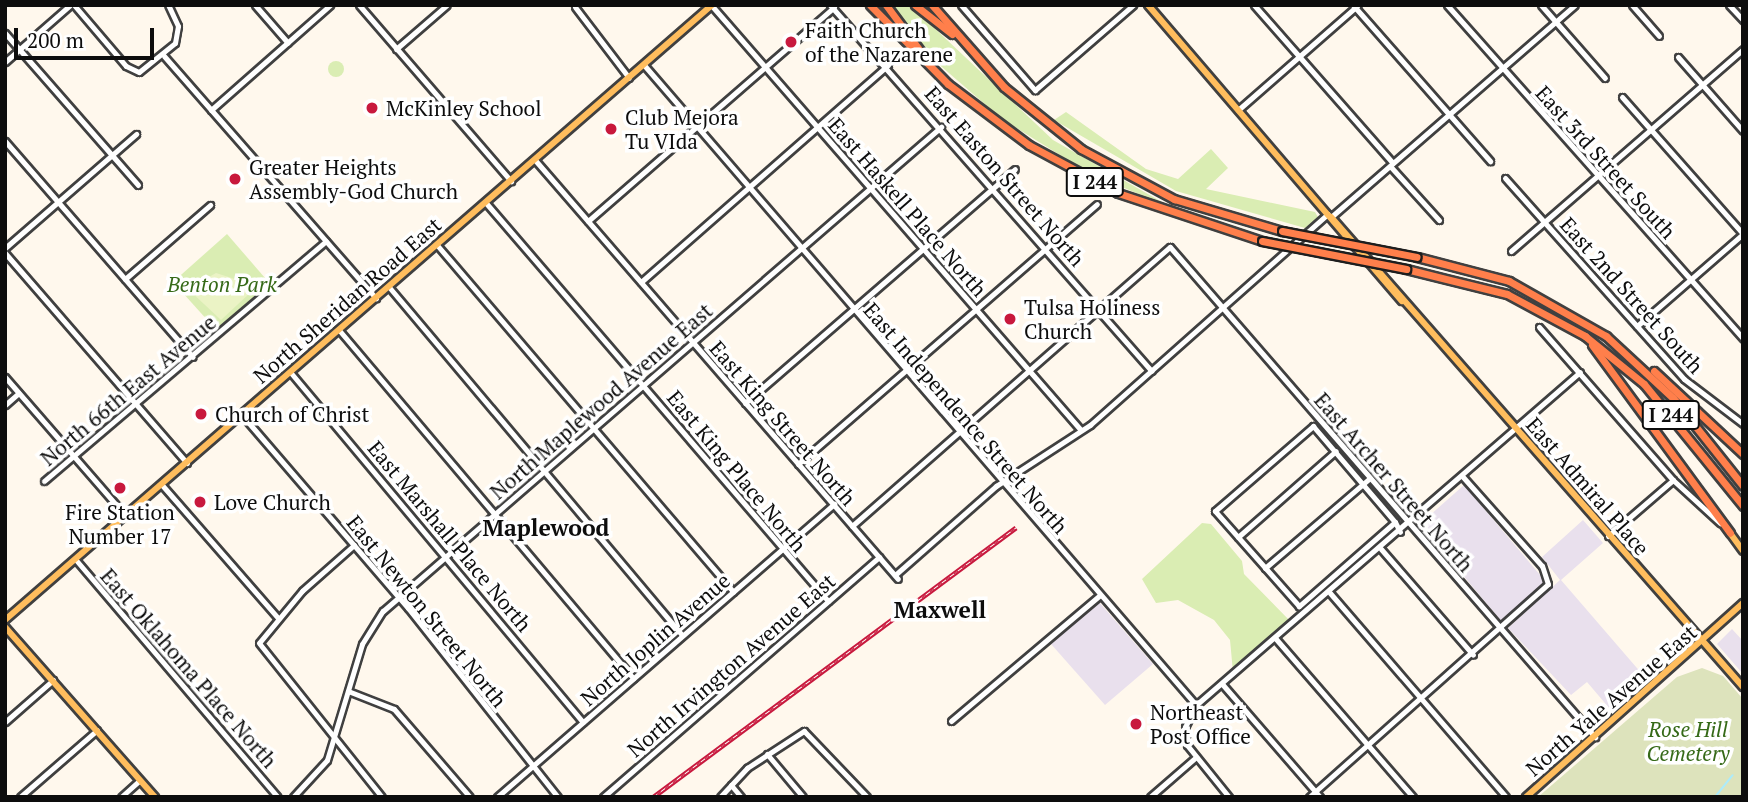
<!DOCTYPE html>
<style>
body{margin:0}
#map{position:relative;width:1748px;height:802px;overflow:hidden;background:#fff8ed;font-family:"PT Serif",serif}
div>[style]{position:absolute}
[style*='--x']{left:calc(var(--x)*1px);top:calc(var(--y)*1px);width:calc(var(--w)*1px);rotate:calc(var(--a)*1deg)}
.industrial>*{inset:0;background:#e9e0ed}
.green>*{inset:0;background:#daedb3}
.round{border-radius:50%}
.cemetery>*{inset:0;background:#dde3bc}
.pitch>*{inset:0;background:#ebf3c5}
.stream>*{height:2px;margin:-1px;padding:0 1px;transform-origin:1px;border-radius:1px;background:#acebfb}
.roads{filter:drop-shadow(2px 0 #404040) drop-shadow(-2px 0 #404040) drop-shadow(0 2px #404040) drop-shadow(0 -2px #404040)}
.minor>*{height:5px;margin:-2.5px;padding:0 2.5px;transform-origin:2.5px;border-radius:2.5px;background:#fff}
.major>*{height:6px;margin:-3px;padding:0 3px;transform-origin:3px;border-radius:3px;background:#ffbd5d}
.highway>*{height:7px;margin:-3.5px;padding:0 3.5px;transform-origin:3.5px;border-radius:3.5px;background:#ff7f4b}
.rail>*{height:4.5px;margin-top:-2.25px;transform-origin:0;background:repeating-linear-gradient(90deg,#fff 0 5px,#c8193e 0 10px);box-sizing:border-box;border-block:2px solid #c8193e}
.bridges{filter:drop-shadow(2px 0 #1e1e1e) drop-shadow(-2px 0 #1e1e1e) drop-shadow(0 2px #1e1e1e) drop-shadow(0 -2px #1e1e1e)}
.highway-bridge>*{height:7px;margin:-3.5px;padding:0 3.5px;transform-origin:3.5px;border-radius:3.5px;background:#ff7f4b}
.dots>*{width:19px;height:19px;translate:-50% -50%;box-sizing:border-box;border:4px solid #fff;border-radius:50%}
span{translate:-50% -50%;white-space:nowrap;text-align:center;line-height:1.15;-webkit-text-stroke:7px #fff;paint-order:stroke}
.shield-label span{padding:2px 5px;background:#fff;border:2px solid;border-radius:5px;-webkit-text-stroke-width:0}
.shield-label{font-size:19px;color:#0d0d0d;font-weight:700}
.poi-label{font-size:21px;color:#0d0d0d}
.left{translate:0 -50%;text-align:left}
.street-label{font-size:21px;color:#0d0d0d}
.park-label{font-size:21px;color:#366a18;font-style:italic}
.neighbourhood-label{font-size:23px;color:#0d0d0d;font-weight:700}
.frame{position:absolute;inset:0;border:7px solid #0d0d0d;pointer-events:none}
.scale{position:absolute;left:14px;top:28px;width:140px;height:32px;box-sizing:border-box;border:4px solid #0d0d0d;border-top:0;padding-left:9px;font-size:21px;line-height:24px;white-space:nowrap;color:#0d0d0d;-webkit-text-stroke:5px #fff;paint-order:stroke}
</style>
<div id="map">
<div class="industrial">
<i style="clip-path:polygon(1464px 485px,1546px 582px,1502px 622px,1420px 524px)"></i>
<i style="clip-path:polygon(1583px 520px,1603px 543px,1561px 580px,1649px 682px,1610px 709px,1587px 682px,1571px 695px,1508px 628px,1560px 580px,1542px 557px)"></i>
<i style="clip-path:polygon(1099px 602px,1153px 664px,1105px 705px,1051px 644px)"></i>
<i style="clip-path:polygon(1732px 629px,1743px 641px,1743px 674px,1717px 644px)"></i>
</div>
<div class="green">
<i style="clip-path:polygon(890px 5px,910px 5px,1053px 140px,1176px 210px,1089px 173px,1002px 119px,935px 61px)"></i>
<i class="round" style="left:328px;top:61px;width:16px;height:16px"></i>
<i style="clip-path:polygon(1066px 112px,1146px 169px,1178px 179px,1211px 149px,1228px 168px,1206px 189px,1315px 212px,1319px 219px,1305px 228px,1176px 191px,1054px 120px)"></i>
<i style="clip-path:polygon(227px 234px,272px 286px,218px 332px,173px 282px)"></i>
<i style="clip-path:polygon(1202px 523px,1211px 524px,1242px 561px,1244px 574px,1290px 621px,1233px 672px,1230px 640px,1214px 620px,1178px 600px,1156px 603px,1142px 579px)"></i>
</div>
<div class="cemetery">
<i style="clip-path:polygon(1702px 668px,1723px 676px,1743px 699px,1743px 797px,1538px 797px,1677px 677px)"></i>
</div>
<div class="pitch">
<i style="clip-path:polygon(216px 273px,241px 281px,251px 292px,221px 320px,188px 289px)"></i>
</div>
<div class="stream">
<i style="--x:1715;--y:797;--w:28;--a:-51"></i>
</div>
<div class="roads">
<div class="minor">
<i style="--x:74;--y:5;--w:80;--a:49.6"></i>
<i style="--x:126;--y:66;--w:14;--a:25"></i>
<i style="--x:139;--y:72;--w:46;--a:-38.9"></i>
<i style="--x:175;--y:43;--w:17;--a:-80"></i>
<i style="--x:178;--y:26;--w:23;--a:-115"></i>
<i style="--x:255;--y:5;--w:50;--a:49"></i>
<i style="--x:359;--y:5;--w:233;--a:49.2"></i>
<i style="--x:830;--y:5;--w:487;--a:48.7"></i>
<i style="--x:961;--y:5;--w:113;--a:49"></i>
<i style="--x:1035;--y:90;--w:130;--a:-40.9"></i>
<i style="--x:1254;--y:5;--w:210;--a:48.7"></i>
<i style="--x:1353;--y:5;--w:208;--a:48.7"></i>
<i style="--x:1447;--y:5;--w:446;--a:48.4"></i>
<i style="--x:1541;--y:5;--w:97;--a:48.8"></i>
<i style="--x:1632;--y:5;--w:41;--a:48.9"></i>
<i style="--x:1729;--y:5;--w:21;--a:47"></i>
<i style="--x:712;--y:6;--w:561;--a:48.98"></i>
<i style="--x:575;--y:7;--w:89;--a:52.7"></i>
<i style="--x:5;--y:33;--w:202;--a:48.8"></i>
<i style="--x:396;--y:49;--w:67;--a:-40.8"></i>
<i style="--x:164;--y:56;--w:322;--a:48.8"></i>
<i style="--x:1678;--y:57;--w:98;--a:48.7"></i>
<i style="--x:5;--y:62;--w:86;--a:-41.2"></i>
<i style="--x:644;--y:65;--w:845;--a:49.22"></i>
<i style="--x:1622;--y:97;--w:183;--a:48.5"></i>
<i style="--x:211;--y:110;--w:159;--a:-41.4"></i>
<i style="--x:1238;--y:110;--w:159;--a:-41.2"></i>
<i style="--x:5;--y:141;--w:286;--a:49"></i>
<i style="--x:535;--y:160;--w:554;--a:49.1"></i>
<i style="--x:1390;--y:166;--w:73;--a:47.8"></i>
<i style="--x:1505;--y:178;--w:269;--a:48.3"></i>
<i style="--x:1684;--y:379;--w:74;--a:37.3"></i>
<i style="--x:486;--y:203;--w:525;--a:49.33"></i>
<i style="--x:1331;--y:217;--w:323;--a:-41"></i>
<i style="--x:588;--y:221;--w:326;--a:-41"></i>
<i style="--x:437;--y:245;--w:456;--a:49.5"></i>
<i style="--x:5;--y:248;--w:174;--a:-41"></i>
<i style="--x:1511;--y:251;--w:308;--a:-41"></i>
<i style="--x:5;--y:253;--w:278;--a:49.1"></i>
<i style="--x:125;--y:279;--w:113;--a:-41"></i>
<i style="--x:641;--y:282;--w:329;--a:-41.3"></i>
<i style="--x:389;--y:287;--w:455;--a:49.9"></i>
<i style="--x:1637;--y:326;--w:140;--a:-41"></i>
<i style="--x:1539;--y:327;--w:203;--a:48.8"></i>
<i style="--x:1673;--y:480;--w:64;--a:42.5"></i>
<i style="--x:339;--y:330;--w:456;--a:49.8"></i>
<i style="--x:291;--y:373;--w:455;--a:50.1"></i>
<i style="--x:5;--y:377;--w:184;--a:49"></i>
<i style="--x:745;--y:403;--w:357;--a:-40.9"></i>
<i style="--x:5;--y:405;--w:18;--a:-41"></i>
<i style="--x:242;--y:415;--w:255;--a:49.3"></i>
<i style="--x:408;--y:608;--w:241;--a:51.6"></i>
<i style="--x:798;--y:464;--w:396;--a:-41"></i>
<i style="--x:44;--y:481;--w:370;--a:-40.4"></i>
<i style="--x:162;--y:485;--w:176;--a:48.9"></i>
<i style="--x:1395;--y:522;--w:128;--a:138.8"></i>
<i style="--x:1299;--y:606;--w:127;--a:-131.5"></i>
<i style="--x:1215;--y:511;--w:130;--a:-40.9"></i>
<i style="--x:1313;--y:426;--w:126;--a:49.5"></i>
<i style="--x:1395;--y:522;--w:11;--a:63"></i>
<i style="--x:852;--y:526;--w:423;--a:-41.3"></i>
<i style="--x:1170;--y:247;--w:649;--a:49.06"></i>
<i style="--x:1608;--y:536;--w:86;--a:-40.7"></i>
<i style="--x:1238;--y:537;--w:130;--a:-41.3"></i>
<i style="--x:354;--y:545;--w:69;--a:138.5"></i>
<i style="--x:302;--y:591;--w:67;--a:129.6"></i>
<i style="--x:259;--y:643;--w:197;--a:51.4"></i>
<i style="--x:1381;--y:549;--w:140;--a:49"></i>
<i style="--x:76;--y:560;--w:311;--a:49.6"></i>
<i style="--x:1265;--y:568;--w:138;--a:-40.6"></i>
<i style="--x:895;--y:575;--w:135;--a:-41.4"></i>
<i style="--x:996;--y:486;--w:112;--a:-33"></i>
<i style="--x:1090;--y:425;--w:318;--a:-41.6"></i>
<i style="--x:1330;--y:593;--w:269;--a:49.2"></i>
<i style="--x:1276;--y:639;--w:209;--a:49.1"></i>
<i style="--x:1223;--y:685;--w:148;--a:49.1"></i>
<i style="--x:348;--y:691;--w:49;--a:21.4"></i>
<i style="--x:394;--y:709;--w:116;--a:49.2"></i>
<i style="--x:951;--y:721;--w:194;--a:-40.2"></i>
<i style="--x:5;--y:722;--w:64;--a:-41.2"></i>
<i style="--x:767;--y:754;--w:56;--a:50.1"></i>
<i style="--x:731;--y:785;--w:16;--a:50"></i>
<i style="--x:20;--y:797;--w:102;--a:-41"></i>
<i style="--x:121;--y:797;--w:25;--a:-42"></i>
<i style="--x:293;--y:797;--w:50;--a:-47.4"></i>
<i style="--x:327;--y:760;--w:121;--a:-73.2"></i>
<i style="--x:362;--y:644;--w:39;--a:-58"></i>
<i style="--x:383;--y:611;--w:739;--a:-40.94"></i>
<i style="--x:497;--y:797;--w:447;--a:-41"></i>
<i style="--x:603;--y:797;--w:366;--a:-41"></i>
<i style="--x:720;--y:797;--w:40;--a:-47"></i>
<i style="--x:747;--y:768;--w:68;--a:-33"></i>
<i style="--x:804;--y:731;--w:91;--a:46.3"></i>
<i style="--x:1150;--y:797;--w:60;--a:-40.9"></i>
<i style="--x:1229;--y:797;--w:67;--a:-128.9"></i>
<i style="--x:1187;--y:745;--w:18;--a:-96"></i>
<i style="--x:1185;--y:727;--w:25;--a:-63"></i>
<i style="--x:1196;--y:705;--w:508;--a:-40.93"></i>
<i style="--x:1309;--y:797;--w:320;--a:-41.7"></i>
<i style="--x:1548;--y:584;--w:19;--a:-108"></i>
<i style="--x:1542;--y:566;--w:119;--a:-131.6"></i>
</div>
<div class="major">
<i style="--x:1148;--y:5;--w:390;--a:49.4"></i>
<i style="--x:1331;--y:217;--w:625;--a:48.76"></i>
<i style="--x:1730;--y:533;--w:22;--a:54"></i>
<i style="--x:5;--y:620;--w:937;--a:-41.02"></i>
<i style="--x:5;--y:627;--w:227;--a:48.6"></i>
<i style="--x:1526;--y:797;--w:291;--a:-41.8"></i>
</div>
<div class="highway">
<i style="--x:870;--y:5;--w:111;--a:45.4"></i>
<i style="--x:948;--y:84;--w:101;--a:37"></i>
<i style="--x:1029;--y:145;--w:101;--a:28.3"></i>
<i style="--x:1118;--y:193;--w:152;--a:18.4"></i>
<i style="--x:886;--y:5;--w:69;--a:53.3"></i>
<i style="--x:915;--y:5;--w:47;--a:38.1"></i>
<i style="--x:932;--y:5;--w:109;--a:48.7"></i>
<i style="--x:1004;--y:87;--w:99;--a:38.8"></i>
<i style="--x:1081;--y:149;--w:106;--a:28.3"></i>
<i style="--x:1174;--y:199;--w:113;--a:16.5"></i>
<i style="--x:1417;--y:257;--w:95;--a:14.6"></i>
<i style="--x:1509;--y:281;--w:112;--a:29.6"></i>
<i style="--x:1606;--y:336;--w:91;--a:42.8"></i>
<i style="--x:1673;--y:398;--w:112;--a:51.5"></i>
<i style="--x:1406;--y:269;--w:104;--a:13.9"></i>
<i style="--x:1507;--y:294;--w:89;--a:28.3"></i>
<i style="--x:1585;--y:336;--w:76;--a:39.1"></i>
<i style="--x:1644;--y:384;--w:157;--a:50.9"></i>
<i style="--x:1592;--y:345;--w:233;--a:53.7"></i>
<i style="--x:1654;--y:371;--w:122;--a:43"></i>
</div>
</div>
<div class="rail">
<i style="--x:653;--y:797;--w:452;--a:-36.6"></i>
</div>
<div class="bridges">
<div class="highway-bridge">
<i style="--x:1282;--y:231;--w:137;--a:10.9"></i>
<i style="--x:1262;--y:241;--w:147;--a:11"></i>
</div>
</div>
<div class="dots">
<i style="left:791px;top:42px;background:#c8193e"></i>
<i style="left:372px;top:108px;background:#c8193e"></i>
<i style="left:611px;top:129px;background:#c8193e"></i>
<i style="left:235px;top:179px;background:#c8193e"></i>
<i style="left:1010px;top:319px;background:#c8193e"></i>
<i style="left:201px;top:414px;background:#c8193e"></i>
<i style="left:120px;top:488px;background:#c8193e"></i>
<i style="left:200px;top:502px;background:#c8193e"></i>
<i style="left:1136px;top:724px;background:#c8193e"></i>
</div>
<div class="shield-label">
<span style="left:1095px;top:182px">I 244</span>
<span style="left:1671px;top:415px">I 244</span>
</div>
<div class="poi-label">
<span class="left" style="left:805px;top:42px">Faith Church<br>of the Nazarene</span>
<span class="left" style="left:386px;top:108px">McKinley School</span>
<span class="left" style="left:625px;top:129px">Club Mejora<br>Tu VIda</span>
<span class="left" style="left:249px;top:179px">Greater Heights<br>Assembly-God Church</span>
<span class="left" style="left:1024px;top:319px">Tulsa Holiness<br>Church</span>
<span class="left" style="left:215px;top:414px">Church of Christ</span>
<span class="left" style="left:214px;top:502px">Love Church</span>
<span style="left:120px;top:524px">Fire Station<br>Number 17</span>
<span class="left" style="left:1150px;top:724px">Northeast<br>Post Office</span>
</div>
<div class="street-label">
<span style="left:1606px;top:162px;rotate:48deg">East 3rd Street South</span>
<span style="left:1005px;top:176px;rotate:49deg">East Easton Street North</span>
<span style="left:908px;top:207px;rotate:49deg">East Haskell Place North</span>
<span style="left:1632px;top:295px;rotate:48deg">East 2nd Street South</span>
<span style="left:347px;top:300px;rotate:-41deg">North Sheridan Road East</span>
<span style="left:128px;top:390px;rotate:-40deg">North 66th East Avenue</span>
<span style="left:601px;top:401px;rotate:-41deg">North Maplewood Avenue East</span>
<span style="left:966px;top:418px;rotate:49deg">East Independence Street North</span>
<span style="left:783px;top:423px;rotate:49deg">East King Street North</span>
<span style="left:737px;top:471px;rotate:50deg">East King Place North</span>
<span style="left:1394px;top:482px;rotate:49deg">East Archer Street North</span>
<span style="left:1588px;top:486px;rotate:49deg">East Admiral Place</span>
<span style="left:450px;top:536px;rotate:50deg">East Marshall Place North</span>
<span style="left:427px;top:611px;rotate:51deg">East Newton Street North</span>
<span style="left:655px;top:639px;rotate:-41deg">North Joplin Avenue</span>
<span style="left:731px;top:665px;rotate:-41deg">North Irvington Avenue East</span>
<span style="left:189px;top:668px;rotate:49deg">East Oklahoma Place North</span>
<span style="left:1611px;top:700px;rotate:-41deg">North Yale Avenue East</span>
</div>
<div class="park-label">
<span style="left:222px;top:284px">Benton Park</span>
<span style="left:1688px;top:741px">Rose Hill<br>Cemetery</span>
</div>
<div class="neighbourhood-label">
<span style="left:546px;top:528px">Maplewood</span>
<span style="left:940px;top:610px">Maxwell</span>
</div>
<div class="frame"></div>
<div class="scale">200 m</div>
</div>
